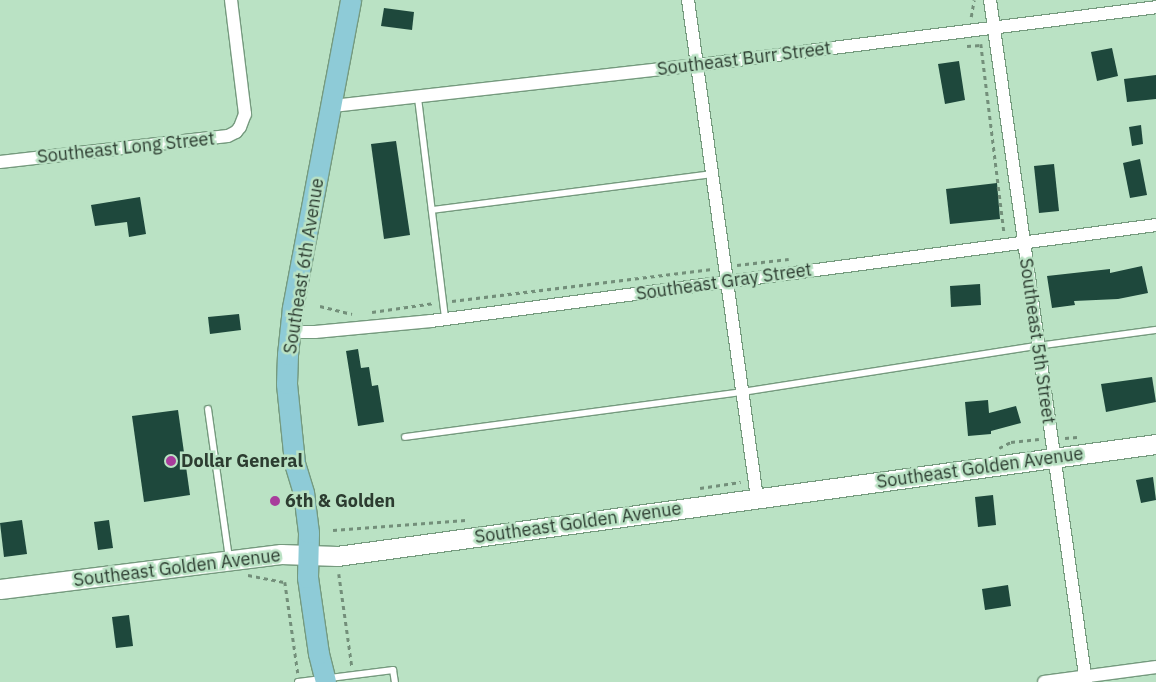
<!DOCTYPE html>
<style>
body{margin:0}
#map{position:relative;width:1156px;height:682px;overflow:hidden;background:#bae2c4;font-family:"IBM Plex Sans",sans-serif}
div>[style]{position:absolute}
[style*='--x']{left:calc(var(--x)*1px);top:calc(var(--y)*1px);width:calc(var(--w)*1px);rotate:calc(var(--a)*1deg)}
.building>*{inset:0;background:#1e483c}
.path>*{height:2.5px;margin-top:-1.25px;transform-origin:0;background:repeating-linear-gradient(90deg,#738f7a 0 4px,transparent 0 8px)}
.roads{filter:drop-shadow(1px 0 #759a7e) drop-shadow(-1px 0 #759a7e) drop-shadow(0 1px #759a7e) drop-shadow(0 -1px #759a7e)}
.lane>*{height:6px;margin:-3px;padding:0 3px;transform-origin:3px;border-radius:3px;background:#fff}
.street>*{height:12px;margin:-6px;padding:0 6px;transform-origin:6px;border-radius:6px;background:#fff}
.secondary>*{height:19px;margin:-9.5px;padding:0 9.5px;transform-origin:9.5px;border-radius:9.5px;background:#fff}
.primary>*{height:20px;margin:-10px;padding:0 10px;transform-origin:10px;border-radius:10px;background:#8ecbd7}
.dots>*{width:14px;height:14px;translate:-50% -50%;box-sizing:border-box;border:2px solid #bae2c4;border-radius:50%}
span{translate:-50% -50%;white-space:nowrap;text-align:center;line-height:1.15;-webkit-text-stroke:5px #bae2c4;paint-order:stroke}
.street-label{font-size:18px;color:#2c3c30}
.poi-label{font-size:18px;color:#2c3c30;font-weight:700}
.left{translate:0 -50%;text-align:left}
</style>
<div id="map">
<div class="building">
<i style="clip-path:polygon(384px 8px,414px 12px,412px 30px,381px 26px)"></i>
<i style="clip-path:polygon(1112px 48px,1118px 76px,1097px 81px,1091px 52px)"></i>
<i style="clip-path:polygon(959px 61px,965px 100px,945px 104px,938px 64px)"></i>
<i style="clip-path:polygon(1156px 75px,1156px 99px,1127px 102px,1124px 79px)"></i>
<i style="clip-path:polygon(1141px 125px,1143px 144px,1132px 146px,1129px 127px)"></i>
<i style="clip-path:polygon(396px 141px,410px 235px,384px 239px,371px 144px)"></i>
<i style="clip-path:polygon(1140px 159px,1147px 195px,1130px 198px,1123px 163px)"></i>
<i style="clip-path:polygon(1054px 164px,1059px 211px,1039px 213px,1034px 166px)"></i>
<i style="clip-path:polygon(997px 183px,1000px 219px,950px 224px,946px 189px)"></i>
<i style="clip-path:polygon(140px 197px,146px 234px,129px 237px,127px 222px,95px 226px,91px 205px)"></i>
<i style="clip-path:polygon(1142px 266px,1148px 293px,1118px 299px,1074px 301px,1075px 305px,1052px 308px,1047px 276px,1110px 269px,1110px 273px)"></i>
<i style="clip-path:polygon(980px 284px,981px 305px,951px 307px,950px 286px)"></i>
<i style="clip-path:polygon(239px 314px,241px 330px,210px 334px,208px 317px)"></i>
<i style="clip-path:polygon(358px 349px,361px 368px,369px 367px,372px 386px,378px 385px,384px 422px,358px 426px,346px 351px)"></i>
<i style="clip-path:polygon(1152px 377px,1156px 402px,1106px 412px,1101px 384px)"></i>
<i style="clip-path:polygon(988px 400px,989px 413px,1016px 406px,1021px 423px,991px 431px,991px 434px,968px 436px,965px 402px)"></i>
<i style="clip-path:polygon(178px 410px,190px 495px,144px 502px,132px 416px)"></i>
<i style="clip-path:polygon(1153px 477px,1156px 500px,1141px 503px,1136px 480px)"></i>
<i style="clip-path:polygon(993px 495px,996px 525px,978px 527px,975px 497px)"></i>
<i style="clip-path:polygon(22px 520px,27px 554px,4px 557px,0 523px)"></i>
<i style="clip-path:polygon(109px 520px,113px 548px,98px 550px,94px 522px)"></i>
<i style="clip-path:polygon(1008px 585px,1011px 606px,985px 610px,982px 589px)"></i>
<i style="clip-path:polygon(129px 615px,133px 646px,116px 648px,112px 617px)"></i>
</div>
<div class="path">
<i style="--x:971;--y:17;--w:17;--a:-80"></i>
<i style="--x:981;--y:44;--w:189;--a:83"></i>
<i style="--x:967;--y:46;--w:14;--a:-4"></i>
<i style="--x:737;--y:265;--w:52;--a:-6.6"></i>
<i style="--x:452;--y:301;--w:262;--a:-7"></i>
<i style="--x:320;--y:306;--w:33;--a:14"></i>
<i style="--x:372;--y:312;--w:63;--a:-8.3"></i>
<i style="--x:1065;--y:438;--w:12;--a:-5"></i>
<i style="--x:999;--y:448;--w:13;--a:-27"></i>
<i style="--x:1011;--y:442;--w:28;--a:-6"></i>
<i style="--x:700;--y:488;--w:41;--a:-8.3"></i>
<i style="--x:333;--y:530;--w:133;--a:-4.3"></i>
<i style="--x:339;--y:574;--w:93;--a:82"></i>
<i style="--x:248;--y:575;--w:38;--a:11"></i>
<i style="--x:285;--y:582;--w:92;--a:81.9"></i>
</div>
<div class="roads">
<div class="lane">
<i style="--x:418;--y:98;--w:223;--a:83"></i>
<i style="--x:432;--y:210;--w:282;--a:-7.3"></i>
<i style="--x:208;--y:409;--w:151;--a:82"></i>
<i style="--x:405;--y:437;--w:340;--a:-7.6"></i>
<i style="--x:742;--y:392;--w:299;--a:-8.9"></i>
<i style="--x:1037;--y:346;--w:120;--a:-7.7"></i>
<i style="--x:298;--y:682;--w:96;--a:-7.2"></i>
<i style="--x:393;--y:670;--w:12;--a:81"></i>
</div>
<div class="street">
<i style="--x:688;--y:0;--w:503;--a:82.11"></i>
<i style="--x:990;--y:0;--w:689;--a:81.99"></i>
<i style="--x:332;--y:106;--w:368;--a:-6.4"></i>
<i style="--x:698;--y:65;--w:462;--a:-7.2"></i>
<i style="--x:0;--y:162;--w:229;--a:-6.5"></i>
<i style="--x:228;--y:136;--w:9;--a:-27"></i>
<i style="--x:236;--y:132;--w:6;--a:-51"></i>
<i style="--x:240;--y:127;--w:14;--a:-69"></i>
<i style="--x:245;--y:114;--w:115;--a:-97"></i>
<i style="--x:291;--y:332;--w:24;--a:0"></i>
<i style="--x:315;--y:332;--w:117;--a:-5.4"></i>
<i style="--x:431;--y:321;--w:731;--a:-7.54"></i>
<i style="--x:1044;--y:682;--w:113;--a:-7.6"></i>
</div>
<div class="secondary">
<i style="--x:0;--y:589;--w:283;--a:-7.1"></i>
<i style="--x:281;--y:554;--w:56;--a:2"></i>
<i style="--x:337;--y:556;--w:827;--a:-7.79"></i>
</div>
<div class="primary">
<i style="--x:326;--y:682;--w:29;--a:-104"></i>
<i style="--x:319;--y:654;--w:77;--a:-98.2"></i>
<i style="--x:308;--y:578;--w:45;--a:-88.7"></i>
<i style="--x:309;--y:533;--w:40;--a:-97.1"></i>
<i style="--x:304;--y:493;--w:31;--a:-107"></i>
<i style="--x:295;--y:463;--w:79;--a:-95.8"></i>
<i style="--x:287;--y:384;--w:29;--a:-88"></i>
<i style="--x:288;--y:355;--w:47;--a:-83.9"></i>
<i style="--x:293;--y:308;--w:313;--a:-79.3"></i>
</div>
</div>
<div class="dots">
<i style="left:171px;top:461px;background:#a83c9c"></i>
<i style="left:275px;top:501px;background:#a83c9c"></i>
</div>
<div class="street-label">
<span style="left:744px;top:59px;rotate:-7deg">Southeast Burr Street</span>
<span style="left:126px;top:148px;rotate:-6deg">Southeast Long Street</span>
<span style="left:304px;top:266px;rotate:-81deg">Southeast 6th Avenue</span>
<span style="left:724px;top:282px;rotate:-8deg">Southeast Gray Street</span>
<span style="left:1037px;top:341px;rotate:82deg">Southeast 5th Street</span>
<span style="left:980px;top:468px;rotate:-8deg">Southeast Golden Avenue</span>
<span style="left:578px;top:523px;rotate:-8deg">Southeast Golden Avenue</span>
<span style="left:177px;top:568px;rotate:-7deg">Southeast Golden Avenue</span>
</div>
<div class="poi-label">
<span class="left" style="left:181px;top:461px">Dollar General</span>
<span class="left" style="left:285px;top:501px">6th &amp; Golden</span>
</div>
</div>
